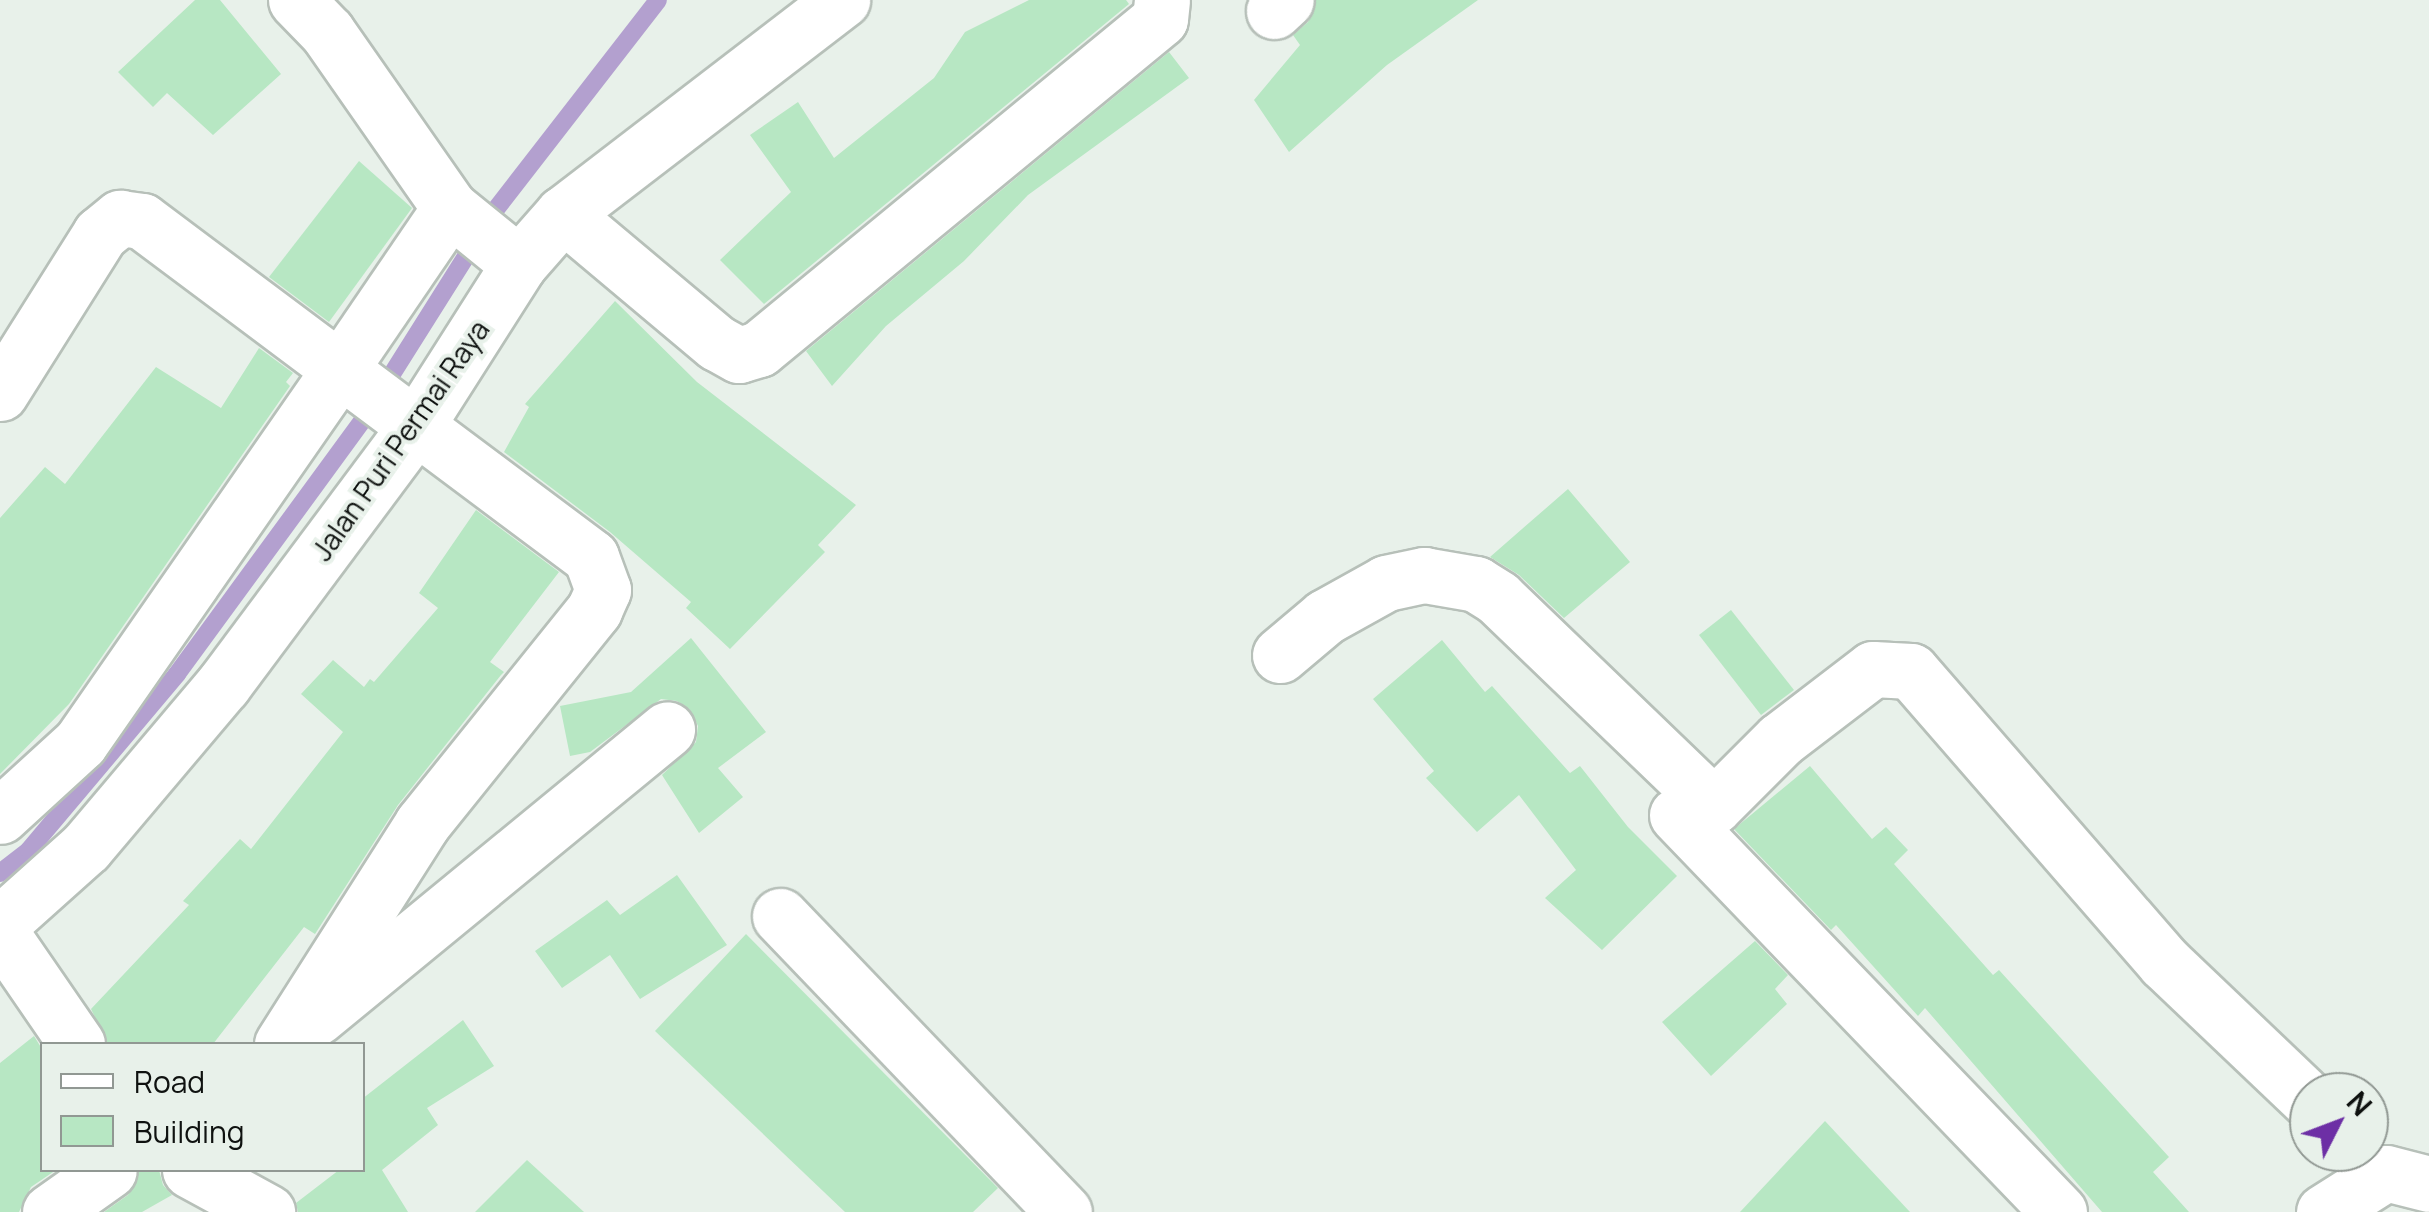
<!DOCTYPE html>
<style>
body{margin:0}
#map{position:relative;width:2429px;height:1212px;overflow:hidden;background:#e8f1ea;font-family:Manrope,sans-serif}
div>[style]{position:absolute}
[style*='--x']{left:calc(var(--x)*1px);top:calc(var(--y)*1px);width:calc(var(--w)*1px);rotate:calc(var(--a)*1deg)}
.stream>*{height:18px;margin:-9px;padding:0 9px;transform-origin:9px;border-radius:9px;background:#b3a0cf}
.building>*{inset:0;background:#b7e7c3}
.roads{filter:drop-shadow(2px 0 #b7c0b9) drop-shadow(-2px 0 #b7c0b9) drop-shadow(0 2px #b7c0b9) drop-shadow(0 -2px #b7c0b9)}
.minor>*{height:55px;margin:-27.5px;padding:0 27.5px;transform-origin:27.5px;border-radius:27.5px;background:#fff}
span{translate:-50% -50%;white-space:nowrap;text-align:center;line-height:1.15;-webkit-text-stroke:8px #e8f1ea;paint-order:stroke}
.street-label{font-size:28px;color:#0f1210}
.legend{position:absolute;left:40px;top:1042px;width:325px;height:130px;box-sizing:border-box;background:#e8f1ea;border:2px solid #919893;margin:0;padding:12px 18px;list-style:none;font-size:30px;color:#0f1210}
.legend li{display:flex;align-items:center;gap:20px;height:50px}
.legend b{width:50px;border:2px solid #919893}
.north{position:absolute;left:2289px;top:1072px;width:100px;height:100px;box-sizing:border-box;background:#e8f1ea;border:2px solid #919893;border-radius:50%;rotate:48deg;font-size:28px;font-weight:700;line-height:40px;text-align:center;color:#0f1210}
.north::after{content:'';display:block;margin:auto;width:35px;height:45px;background:#6d2fa5;clip-path:polygon(50% 0,100% 100%,50% 72%,0 100%)}
</style>
<div id="map">
<div class="stream">
<i style="--x:0;--y:873;--w:37;--a:-38"></i>
<i style="--x:29;--y:850;--w:230;--a:-49.9"></i>
<i style="--x:177;--y:674;--w:315;--a:-53.8"></i>
<i style="--x:363;--y:420;--w:249;--a:-57.8"></i>
<i style="--x:496;--y:209;--w:264;--a:-52.2"></i>
</div>
<div class="building">
<i style="clip-path:polygon(195px 0,220px 0,281px 74px,213px 135px,167px 93px,153px 107px,118px 72px)"></i>
<i style="clip-path:polygon(1029px 0,1126px 0,1129px 4px,764px 304px,720px 260px,791px 192px,750px 135px,798px 102px,834px 158px,934px 78px,965px 32px)"></i>
<i style="clip-path:polygon(1316px 0,1478px 0,1387px 65px,1289px 152px,1254px 100px,1300px 45px,1293px 35px,1308px 22px)"></i>
<i style="clip-path:polygon(1169px 52px,1189px 78px,1028px 195px,964px 261px,886px 326px,832px 386px,806px 351px)"></i>
<i style="clip-path:polygon(359px 161px,412px 208px,329px 322px,269px 277px)"></i>
<i style="clip-path:polygon(615px 301px,697px 382px,856px 505px,818px 545px,825px 552px,730px 649px,686px 608px,691px 602px,610px 532px,504px 452px,529px 407px,525px 404px)"></i>
<i style="clip-path:polygon(259px 348px,293px 373px,286px 382px,290px 386px,69px 704px,0 774px,0 518px,45px 467px,65px 484px,156px 367px,221px 408px)"></i>
<i style="clip-path:polygon(1568px 489px,1630px 562px,1564px 618px,1519px 575px,1490px 557px)"></i>
<i style="clip-path:polygon(476px 510px,559px 572px,490px 662px,504px 672px,501px 675px,398px 805px,315px 934px,304px 927px,213px 1044px,108px 1044px,91px 1009px,189px 905px,183px 901px,240px 839px,251px 849px,343px 732px,301px 694px,333px 660px,364px 687px,370px 679px,374px 682px,438px 608px,419px 593px)"></i>
<i style="clip-path:polygon(1731px 610px,1794px 690px,1761px 715px,1699px 635px)"></i>
<i style="clip-path:polygon(691px 638px,766px 732px,718px 768px,743px 797px,699px 833px,662px 775px,696px 742px,698px 726px,690px 710px,677px 701px,661px 699px,590px 752px,570px 756px,560px 706px,631px 692px)"></i>
<i style="clip-path:polygon(1442px 640px,1485px 692px,1492px 686px,1570px 773px,1580px 766px,1628px 827px,1677px 876px,1602px 950px,1545px 898px,1576px 870px,1519px 795px,1477px 832px,1426px 778px,1434px 771px,1373px 699px)"></i>
<i style="clip-path:polygon(1810px 766px,1872px 839px,1886px 827px,1908px 850px,1894px 864px,1993px 975px,1999px 970px,2169px 1157px,2153px 1172px,2189px 1212px,2102px 1212px,1925px 1008px,1918px 1016px,1836px 925px,1831px 930px,1734px 829px)"></i>
<i style="clip-path:polygon(677px 875px,727px 945px,640px 999px,610px 955px,562px 988px,535px 951px,607px 900px,620px 915px)"></i>
<i style="clip-path:polygon(746px 934px,998px 1188px,973px 1212px,845px 1212px,655px 1031px)"></i>
<i style="clip-path:polygon(1755px 941px,1788px 975px,1775px 989px,1787px 1004px,1711px 1076px,1662px 1022px)"></i>
<i style="clip-path:polygon(463px 1020px,494px 1066px,427px 1108px,438px 1125px,382px 1170px,408px 1212px,298px 1212px,296px 1203px,339px 1170px,362px 1170px,362px 1099px)"></i>
<i style="clip-path:polygon(34px 1036px,42px 1049px,42px 1170px,56px 1170px,31px 1187px,19px 1212px,0 1212px,0 1063px)"></i>
<i style="clip-path:polygon(1825px 1121px,1910px 1212px,1740px 1212px)"></i>
<i style="clip-path:polygon(527px 1160px,584px 1212px,475px 1212px)"></i>
<i style="clip-path:polygon(140px 1170px,159px 1170px,163px 1185px,172px 1195px,142px 1212px,104px 1212px,128px 1195px)"></i>
</div>
<div class="roads">
<div class="minor">
<i style="--x:296;--y:0;--w:45;--a:45.9"></i>
<i style="--x:327;--y:32;--w:215;--a:55.1"></i>
<i style="--x:450;--y:208;--w:89;--a:39.1"></i>
<i style="--x:1274;--y:11;--w:16;--a:-43"></i>
<i style="--x:563;--y:214;--w:201;--a:40"></i>
<i style="--x:717;--y:343;--w:25;--a:29"></i>
<i style="--x:739;--y:355;--w:21;--a:-17"></i>
<i style="--x:759;--y:349;--w:519;--a:-39.45"></i>
<i style="--x:1160;--y:19;--w:19;--a:-84"></i>
<i style="--x:0;--y:393;--w:188;--a:-57.8"></i>
<i style="--x:100;--y:234;--w:26;--a:-39"></i>
<i style="--x:120;--y:218;--w:22;--a:8"></i>
<i style="--x:142;--y:221;--w:247;--a:36.8"></i>
<i style="--x:340;--y:369;--w:455;--a:124.8"></i>
<i style="--x:80;--y:743;--w:108;--a:137.6"></i>
<i style="--x:1280;--y:655;--w:59;--a:-40.2"></i>
<i style="--x:1325;--y:617;--w:70;--a:-29.1"></i>
<i style="--x:1386;--y:583;--w:39;--a:-12"></i>
<i style="--x:1424;--y:575;--w:53;--a:9.8"></i>
<i style="--x:1476;--y:584;--w:26;--a:32"></i>
<i style="--x:1498;--y:598;--w:300;--a:43.9"></i>
<i style="--x:1714;--y:806;--w:93;--a:-45"></i>
<i style="--x:1780;--y:740;--w:117;--a:-37.4"></i>
<i style="--x:1873;--y:669;--w:38;--a:3"></i>
<i style="--x:1911;--y:671;--w:387;--a:49"></i>
<i style="--x:2165;--y:963;--w:199;--a:43.6"></i>
<i style="--x:1677;--y:815;--w:551;--a:46.1"></i>
<i style="--x:780;--y:916;--w:410;--a:46.2"></i>
<i style="--x:0;--y:924;--w:115;--a:-41.8"></i>
<i style="--x:86;--y:847;--w:212;--a:-49.8"></i>
<i style="--x:223;--y:685;--w:319;--a:-53.3"></i>
<i style="--x:414;--y:429;--w:196;--a:-57.5"></i>
<i style="--x:519;--y:264;--w:67;--a:-48.7"></i>
<i style="--x:563;--y:214;--w:352;--a:-37.5"></i>
<i style="--x:0;--y:932;--w:136;--a:55.5"></i>
<i style="--x:317;--y:1017;--w:453;--a:-39.4"></i>
<i style="--x:282;--y:1044;--w:261;--a:-57.5"></i>
<i style="--x:422;--y:824;--w:275;--a:-51.2"></i>
<i style="--x:594;--y:610;--w:22;--a:-66"></i>
<i style="--x:603;--y:590;--w:35;--a:-110"></i>
<i style="--x:591;--y:557;--w:314;--a:-143.2"></i>
<i style="--x:340;--y:369;--w:195;--a:-55.7"></i>
<i style="--x:190;--y:1170;--w:88;--a:28.6"></i>
<i style="--x:50;--y:1212;--w:72;--a:-35.4"></i>
<i style="--x:2324;--y:1212;--w:73;--a:-32.2"></i>
<i style="--x:2386;--y:1173;--w:44;--a:14.3"></i>
</div>
</div>
<div class="street-label">
<span style="left:400px;top:440px;rotate:-55deg">Jalan Puri Permai Raya</span>
</div>
<ul class="legend">
<li><b style="height:12px;background:#fff"></b>Road</li>
<li><b style="height:28px;background:#b7e7c3"></b>Building</li>
</ul>
<div class="north">N</div>
</div>
